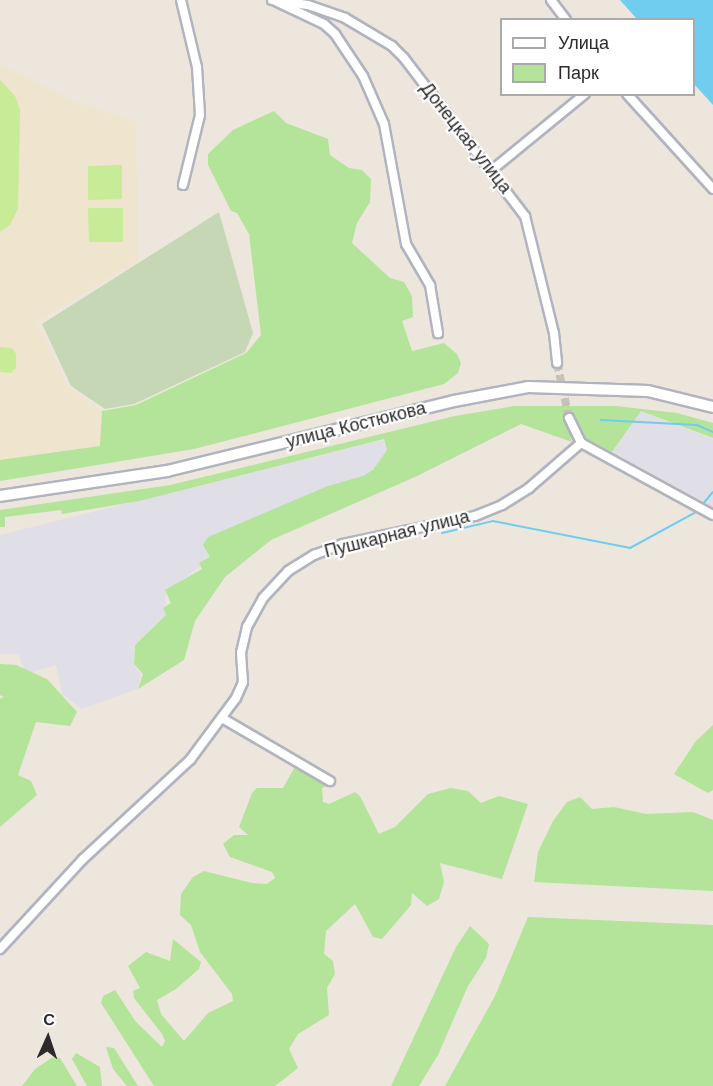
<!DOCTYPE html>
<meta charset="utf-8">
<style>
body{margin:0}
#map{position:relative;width:713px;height:1086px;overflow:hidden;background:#ede6dd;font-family:Helvetica,sans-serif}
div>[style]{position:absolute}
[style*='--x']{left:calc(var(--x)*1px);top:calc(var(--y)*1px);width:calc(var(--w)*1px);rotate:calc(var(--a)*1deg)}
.industrial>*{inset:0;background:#e0dee6}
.education>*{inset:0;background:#efe4cd}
.green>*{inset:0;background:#b3e49a}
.cemetery>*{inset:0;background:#c5d7b4}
.pitch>*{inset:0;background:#c7eb96}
.water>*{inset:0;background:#70cdef}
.stream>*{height:2px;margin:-1px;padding:0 1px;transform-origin:1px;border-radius:1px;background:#70cdef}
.minor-tunnel>*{height:8px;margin-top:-4px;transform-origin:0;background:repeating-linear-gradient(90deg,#c6c1b9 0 8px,transparent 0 12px)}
.roads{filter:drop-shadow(2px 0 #b1b4bf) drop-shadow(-2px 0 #b1b4bf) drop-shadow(0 2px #b1b4bf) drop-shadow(0 -2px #b1b4bf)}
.minor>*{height:8px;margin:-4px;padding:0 4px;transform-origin:4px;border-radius:4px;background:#fff}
.secondary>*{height:10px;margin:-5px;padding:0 5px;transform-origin:5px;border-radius:5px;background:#fff}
span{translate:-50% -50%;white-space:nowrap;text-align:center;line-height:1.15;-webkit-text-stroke:4.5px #fff;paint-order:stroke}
.street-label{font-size:18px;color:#2b2b2b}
.legend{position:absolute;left:500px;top:18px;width:195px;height:78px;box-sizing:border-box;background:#fff;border:2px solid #aaa;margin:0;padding:8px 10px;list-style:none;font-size:18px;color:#2b2b2b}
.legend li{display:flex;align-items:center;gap:12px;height:30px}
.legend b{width:30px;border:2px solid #aaa}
.north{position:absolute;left:18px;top:1008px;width:60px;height:60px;-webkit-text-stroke:4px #fff;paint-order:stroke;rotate:3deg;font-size:16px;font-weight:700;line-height:24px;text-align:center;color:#2b2b2b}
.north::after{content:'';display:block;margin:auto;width:21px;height:27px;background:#2b2b2b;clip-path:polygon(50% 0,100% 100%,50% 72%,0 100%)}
</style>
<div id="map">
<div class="industrial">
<i style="clip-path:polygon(641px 411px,713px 439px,713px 507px,613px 452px)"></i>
<i style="clip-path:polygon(383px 440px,388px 454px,379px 471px,210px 559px,166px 592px,165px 616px,134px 645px,134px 665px,141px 674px,137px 689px,82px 709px,62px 694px,56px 665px,25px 674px,19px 654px,0 654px,0 535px)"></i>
</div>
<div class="education">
<i style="clip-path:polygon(0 64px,69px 99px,136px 122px,138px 260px,37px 322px,69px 388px,102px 411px,101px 446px,0 460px)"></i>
</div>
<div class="green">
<i style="clip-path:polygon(274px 111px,286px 123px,328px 139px,330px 155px,349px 168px,362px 170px,371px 179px,370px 202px,357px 223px,352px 243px,390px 278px,404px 282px,412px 296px,413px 317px,402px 321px,412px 351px,444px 343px,457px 354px,461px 363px,458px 373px,444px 384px,194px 449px,0 481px,0 460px,100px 446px,102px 411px,136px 405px,246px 353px,261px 335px,249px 234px,237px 213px,231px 211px,208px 165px,208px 154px,233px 130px)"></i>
<i style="clip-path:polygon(514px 406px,616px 406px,677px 413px,713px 423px,713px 438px,641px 411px,612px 452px,582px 436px,572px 415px,566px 417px,572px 442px,521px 424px,415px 477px,271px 540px,225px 577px,195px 621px,184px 660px,138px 689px,143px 674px,134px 664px,135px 645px,166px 615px,163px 608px,171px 603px,165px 590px,202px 569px,199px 563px,210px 557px,203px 545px,208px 537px,328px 486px,363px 476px,373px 470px,387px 450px,384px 439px,139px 501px,62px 514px,61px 510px,5px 517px,5px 527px,0 527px,0 510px,170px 485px,455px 416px)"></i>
<i style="clip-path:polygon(0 664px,16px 665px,47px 679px,77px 712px,70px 726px,36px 722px,18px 775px,31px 781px,37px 795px,0 827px,0 699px,4px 697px,0 695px)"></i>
<i style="clip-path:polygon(713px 725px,713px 790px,708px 793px,674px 774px,696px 741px)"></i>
<i style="clip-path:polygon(296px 765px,332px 784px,322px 788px,323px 802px,329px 804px,355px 792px,360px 796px,379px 834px,395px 827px,428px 794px,451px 788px,468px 791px,481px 803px,499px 796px,528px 804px,502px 879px,440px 863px,444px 882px,439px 899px,427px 906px,412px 893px,411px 905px,382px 939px,373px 937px,355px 904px,326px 931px,324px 954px,333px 961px,335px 974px,327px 988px,329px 1015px,298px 1034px,289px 1049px,298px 1068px,275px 1086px,154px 1086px,101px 1003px,103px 996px,115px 990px,136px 1022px,162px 1047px,165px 1041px,162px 1034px,134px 998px,133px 991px,140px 988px,128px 966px,146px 952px,170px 961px,173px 939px,201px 962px,199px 969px,176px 989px,157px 1000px,161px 1014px,184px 1041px,208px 1013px,233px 1001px,232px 994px,200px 952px,191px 925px,180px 915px,181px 894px,193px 877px,204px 871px,252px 883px,267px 884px,275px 878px,272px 872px,230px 857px,223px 844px,234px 835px,248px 835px,239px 827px,252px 793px,257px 788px,283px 788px)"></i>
<i style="clip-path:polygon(580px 797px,592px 809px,614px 807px,646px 814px,693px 812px,713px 820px,713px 891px,534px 882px,538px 852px,553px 821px,567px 802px)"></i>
<i style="clip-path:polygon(528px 917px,713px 925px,713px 1086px,445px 1086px,495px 996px)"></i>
<i style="clip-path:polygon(470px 926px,489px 944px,486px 958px,468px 986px,438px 1055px,419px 1086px,391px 1086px,456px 947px)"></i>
<i style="clip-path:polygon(106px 1047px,114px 1048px,138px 1086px,127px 1086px,113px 1069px)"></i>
<i style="clip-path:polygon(76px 1053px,100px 1067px,102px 1086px,87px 1086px,72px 1059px)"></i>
<i style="clip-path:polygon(53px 1057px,60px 1058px,77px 1086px,22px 1086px,35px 1069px)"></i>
</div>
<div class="cemetery">
<i style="clip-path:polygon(219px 212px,253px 333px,245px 352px,134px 404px,105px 409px,71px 386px,42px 324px)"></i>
</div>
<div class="pitch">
<i style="clip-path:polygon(0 80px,15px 96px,20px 110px,18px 209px,10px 225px,0 232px)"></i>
<i style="clip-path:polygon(122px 165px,122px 199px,88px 200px,88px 166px)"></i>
<i style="clip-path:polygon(88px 208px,123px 208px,123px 242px,89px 242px)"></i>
<i style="clip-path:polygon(0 347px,12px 348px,16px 354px,16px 368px,11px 373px,0 372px)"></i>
</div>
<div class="water">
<i style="clip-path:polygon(620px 0,713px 0,713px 105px,694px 84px,694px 20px,637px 19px)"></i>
</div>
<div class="stream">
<i style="--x:601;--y:420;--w:96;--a:3"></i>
<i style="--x:697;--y:425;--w:17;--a:24"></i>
<i style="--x:702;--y:505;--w:17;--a:-50"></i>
<i style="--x:442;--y:533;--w:52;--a:-13.2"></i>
<i style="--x:493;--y:521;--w:140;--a:11.1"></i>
<i style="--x:630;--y:548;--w:75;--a:-28.6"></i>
</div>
<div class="minor-tunnel">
<i style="--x:557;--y:363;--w:56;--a:77.7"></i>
</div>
<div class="roads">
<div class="minor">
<i style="--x:181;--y:0;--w:69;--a:76.6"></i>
<i style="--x:197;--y:67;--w:48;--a:86.4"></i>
<i style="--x:200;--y:115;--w:72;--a:103.7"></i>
<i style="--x:272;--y:0;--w:36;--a:8"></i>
<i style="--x:308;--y:5;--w:39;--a:19"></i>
<i style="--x:345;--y:18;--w:55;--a:30.8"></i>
<i style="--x:392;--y:46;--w:17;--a:45"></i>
<i style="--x:404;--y:58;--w:199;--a:52.6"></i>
<i style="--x:525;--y:216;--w:121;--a:76.1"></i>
<i style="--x:554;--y:333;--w:30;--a:84"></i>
<i style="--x:551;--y:0;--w:25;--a:53"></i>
<i style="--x:277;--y:2;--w:52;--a:25.1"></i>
<i style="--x:324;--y:24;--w:15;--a:42"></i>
<i style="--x:335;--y:34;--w:50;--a:56.3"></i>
<i style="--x:363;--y:76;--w:52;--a:66.4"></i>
<i style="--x:384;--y:124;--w:122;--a:79.6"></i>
<i style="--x:406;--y:244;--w:48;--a:59.7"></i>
<i style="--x:430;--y:285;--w:49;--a:80.5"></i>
<i style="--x:627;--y:94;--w:128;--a:47.8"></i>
<i style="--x:492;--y:170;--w:120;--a:-39.3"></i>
<i style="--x:569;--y:418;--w:28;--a:64"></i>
<i style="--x:581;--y:443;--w:150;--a:28.6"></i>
<i style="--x:222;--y:718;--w:125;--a:30.3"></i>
<i style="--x:0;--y:949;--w:122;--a:-47.3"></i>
<i style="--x:83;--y:859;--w:146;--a:-42.8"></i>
<i style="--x:190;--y:760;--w:77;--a:-53.4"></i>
<i style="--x:236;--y:698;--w:17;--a:-66"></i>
<i style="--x:243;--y:682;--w:29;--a:-94"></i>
<i style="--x:241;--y:653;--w:27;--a:-77"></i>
<i style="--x:247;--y:627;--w:33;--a:-61"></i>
<i style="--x:263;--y:598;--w:37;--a:-47"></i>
<i style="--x:288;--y:571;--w:31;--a:-32"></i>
<i style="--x:314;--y:555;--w:31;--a:-21"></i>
<i style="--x:343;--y:544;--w:135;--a:-12"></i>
<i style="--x:475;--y:516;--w:29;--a:-22"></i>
<i style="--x:502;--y:505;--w:32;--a:-32"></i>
<i style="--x:529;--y:488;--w:69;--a:-40.9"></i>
</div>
<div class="secondary">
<i style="--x:0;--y:496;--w:169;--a:-8.5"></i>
<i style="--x:167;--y:471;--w:295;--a:-13.7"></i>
<i style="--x:454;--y:401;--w:75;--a:-10.7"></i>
<i style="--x:528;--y:387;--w:120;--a:1.9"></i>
<i style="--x:648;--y:391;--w:67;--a:13.8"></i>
</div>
</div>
<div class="street-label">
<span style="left:466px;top:138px;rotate:52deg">Донецкая улица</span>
<span style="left:356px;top:425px;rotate:-14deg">улица Костюкова</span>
<span style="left:397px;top:534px;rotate:-14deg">Пушкарная улица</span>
</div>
<ul class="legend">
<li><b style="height:8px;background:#fff"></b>Улица</li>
<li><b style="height:16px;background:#b3e49a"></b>Парк</li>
</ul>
<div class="north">С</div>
</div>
